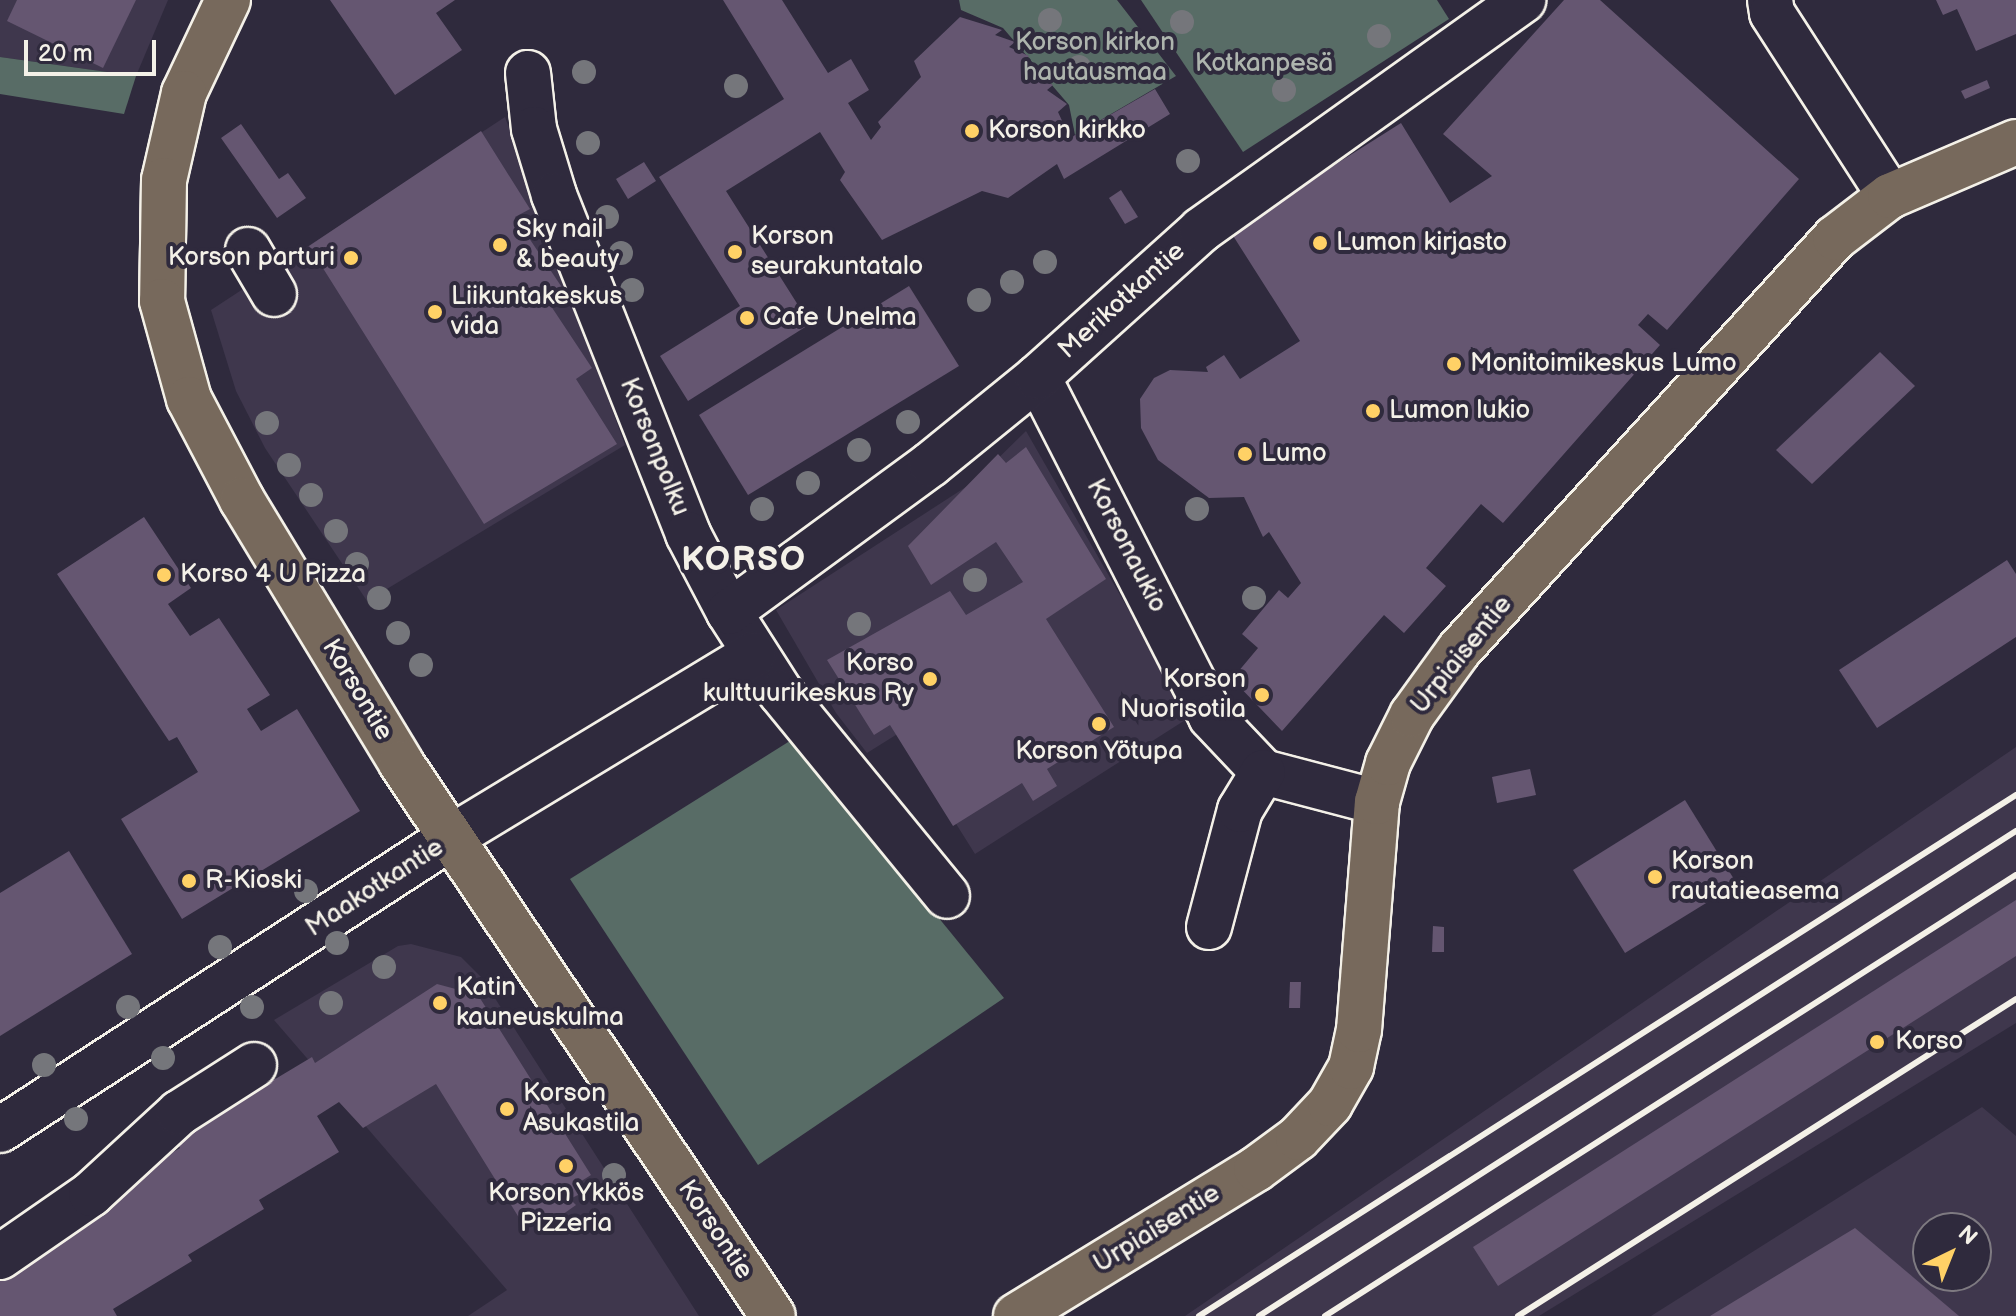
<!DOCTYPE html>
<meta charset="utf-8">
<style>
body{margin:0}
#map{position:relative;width:2016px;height:1316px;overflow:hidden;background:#2f2a3d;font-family:"Balsamiq Sans",sans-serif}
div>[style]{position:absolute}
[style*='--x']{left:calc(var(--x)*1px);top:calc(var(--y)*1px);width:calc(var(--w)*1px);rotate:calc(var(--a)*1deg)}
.built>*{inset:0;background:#3f374d}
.green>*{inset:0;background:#586c66}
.building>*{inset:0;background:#655671}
.roads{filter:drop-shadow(2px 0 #f4f1e8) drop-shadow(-2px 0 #f4f1e8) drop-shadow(0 2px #f4f1e8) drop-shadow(0 -2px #f4f1e8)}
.minor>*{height:44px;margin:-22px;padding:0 22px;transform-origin:22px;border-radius:22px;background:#2f2a3d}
.major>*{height:44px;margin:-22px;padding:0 22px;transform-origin:22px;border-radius:22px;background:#77695c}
.rail>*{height:6px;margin:-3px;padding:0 3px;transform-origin:3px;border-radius:3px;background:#f4f1e8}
.trees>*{width:24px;height:24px;margin:-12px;border-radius:50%;background:#75767b}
.dots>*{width:22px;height:22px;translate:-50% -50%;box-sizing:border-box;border:4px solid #2f2a3d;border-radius:50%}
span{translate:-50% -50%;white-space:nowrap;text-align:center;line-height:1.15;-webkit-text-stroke:8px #2f2a3d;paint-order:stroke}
.park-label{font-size:26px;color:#aeb5ae}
.poi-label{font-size:26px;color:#f4f1e8}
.left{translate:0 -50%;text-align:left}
.right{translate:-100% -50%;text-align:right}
.street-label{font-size:26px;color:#f4f1e8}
.district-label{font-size:34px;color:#f4f1e8;font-weight:700;letter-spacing:2px}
.north{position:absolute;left:1912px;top:1212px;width:80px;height:80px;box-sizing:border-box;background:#2f2a3d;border:2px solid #7e7a81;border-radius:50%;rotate:43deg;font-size:22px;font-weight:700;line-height:32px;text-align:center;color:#f4f1e8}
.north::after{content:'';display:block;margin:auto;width:28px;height:36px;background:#ffd166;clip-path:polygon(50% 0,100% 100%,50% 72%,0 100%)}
.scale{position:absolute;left:24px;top:40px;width:132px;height:36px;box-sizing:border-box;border:4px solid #f4f1e8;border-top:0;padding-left:10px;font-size:24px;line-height:28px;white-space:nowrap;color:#f4f1e8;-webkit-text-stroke:6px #2f2a3d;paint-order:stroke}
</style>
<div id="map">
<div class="built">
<i style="clip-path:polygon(0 0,168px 0,136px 76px,0 57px)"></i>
<i style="clip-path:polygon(505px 117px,625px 445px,367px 601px,265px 448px,236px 391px,211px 310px)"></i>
<i style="clip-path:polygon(1026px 431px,1190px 717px,975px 854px,899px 733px,867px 753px,836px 713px,776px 610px,975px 481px)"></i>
<i style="clip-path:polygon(2016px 747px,2016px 1023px,1539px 1316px,1185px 1316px)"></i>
<i style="clip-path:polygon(411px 944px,461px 957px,482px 978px,699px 1316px,468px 1316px,507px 1290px,274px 1020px,398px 946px)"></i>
<i style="clip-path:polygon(evenodd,1982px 1107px,2016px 1136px,2016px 1316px,1651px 1316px,1982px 1107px,1928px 1228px,1976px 1228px,1976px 1276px,1928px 1276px,1928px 1228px)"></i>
</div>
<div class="green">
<i style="clip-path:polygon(959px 0,1117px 0,1176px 76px,1075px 135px,1069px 105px,1003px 28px,961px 10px)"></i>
<i style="clip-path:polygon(1141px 0,1437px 0,1449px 19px,1243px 152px)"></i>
<i style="clip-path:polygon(0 57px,136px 76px,124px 114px,0 94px)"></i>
<i style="clip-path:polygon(793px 739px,1004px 998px,758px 1165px,570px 879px)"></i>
</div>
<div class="building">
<i style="clip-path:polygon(17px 0,136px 0,103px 68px,7px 21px)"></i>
<i style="clip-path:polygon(330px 0,455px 0,436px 13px,462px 50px,395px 95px)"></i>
<i style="clip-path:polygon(723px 0,782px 0,828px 73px,851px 59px,869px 90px,848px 103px,871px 140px,881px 127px,878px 122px,921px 77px,914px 61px,960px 17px,1002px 30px,995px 35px,1015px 42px,1009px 47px,1029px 56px,1023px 61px,1041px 69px,1033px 73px,1053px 85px,1047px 90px,1067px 104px,1058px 112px,1070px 138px,1155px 89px,1170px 114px,1064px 179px,1057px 164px,1008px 198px,982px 191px,882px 240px,840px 180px,845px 172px,820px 132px,726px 191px,810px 324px,688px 401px,660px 356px,740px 306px,659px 177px,784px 99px)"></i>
<i style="clip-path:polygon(1564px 0,1600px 0,1799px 179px,1667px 330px,1648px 314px,1638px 325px,1660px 345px,1503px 523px,1481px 504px,1426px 568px,1446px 586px,1404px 633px,1384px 615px,1282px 731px,1232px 679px,1258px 648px,1242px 634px,1279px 590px,1288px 598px,1301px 583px,1269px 532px,1263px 537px,1244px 497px,1209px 498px,1158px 460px,1141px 428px,1140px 399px,1154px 378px,1170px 370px,1208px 372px,1206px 367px,1224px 355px,1240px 379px,1300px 341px,1230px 231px,1401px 123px,1450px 203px,1492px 176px,1443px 134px)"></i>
<i style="clip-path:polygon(1936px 0,2016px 0,2016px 34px,1976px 51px,1957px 9px,1943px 15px)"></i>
<i style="clip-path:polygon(1987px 80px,1990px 88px,1965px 99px,1961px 91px)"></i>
<i style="clip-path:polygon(241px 124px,279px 179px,288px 173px,306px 198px,277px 218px,221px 138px)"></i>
<i style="clip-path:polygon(481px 131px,530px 209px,515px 217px,565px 292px,547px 300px,592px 368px,576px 379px,617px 444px,484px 524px,309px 246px)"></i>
<i style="clip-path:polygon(644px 162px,656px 181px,628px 199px,616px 179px)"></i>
<i style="clip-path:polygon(1121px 190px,1138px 217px,1125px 224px,1109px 198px)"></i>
<i style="clip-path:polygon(909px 286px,959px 366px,748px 495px,699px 415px)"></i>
<i style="clip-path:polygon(1880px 352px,1915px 386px,1812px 484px,1776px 450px)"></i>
<i style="clip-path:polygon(1026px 447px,1106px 579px,1046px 619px,1114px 727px,1047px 769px,1057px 786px,1033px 801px,1022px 783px,953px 826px,890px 725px,874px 735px,827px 660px,950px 591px,966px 615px,1023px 582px,996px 542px,931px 585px,908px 546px,998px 454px,1006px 463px)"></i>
<i style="clip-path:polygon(144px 517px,191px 588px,168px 604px,190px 636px,219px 618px,270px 695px,247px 709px,261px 731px,297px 709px,360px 811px,182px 919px,121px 819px,198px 772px,177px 737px,169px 741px,57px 574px)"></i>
<i style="clip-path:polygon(2007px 560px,2016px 574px,2016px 637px,1877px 728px,1839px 670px)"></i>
<i style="clip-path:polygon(1530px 769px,1536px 795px,1497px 803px,1492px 777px)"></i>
<i style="clip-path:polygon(1685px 800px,1737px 884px,1625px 953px,1573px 870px)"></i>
<i style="clip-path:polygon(69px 851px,132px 954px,0 1036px,0 893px)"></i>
<i style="clip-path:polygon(2016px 900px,2016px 956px,1498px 1286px,1473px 1247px)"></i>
<i style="clip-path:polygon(1433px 926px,1444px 927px,1444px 952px,1432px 952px)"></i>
<i style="clip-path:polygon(1290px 982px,1301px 982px,1300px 1008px,1289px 1008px)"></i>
<i style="clip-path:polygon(437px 984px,478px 995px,591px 1175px,575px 1185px,580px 1194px,570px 1199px,576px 1205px,542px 1229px,532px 1212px,521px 1221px,436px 1084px,363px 1128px,339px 1102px,317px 1116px,339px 1152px,259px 1200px,264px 1209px,188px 1255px,192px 1261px,113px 1309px,117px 1316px,0 1316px,0 1275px,109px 1191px,180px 1148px,175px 1139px,312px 1057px,315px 1063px)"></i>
<i style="clip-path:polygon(1855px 1228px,1959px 1316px,1710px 1316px)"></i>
</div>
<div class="roads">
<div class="minor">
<i style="--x:1770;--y:0;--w:13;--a:81"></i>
<i style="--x:1772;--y:13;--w:218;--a:57.2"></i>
<i style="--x:528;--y:73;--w:56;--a:83.9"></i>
<i style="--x:534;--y:129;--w:69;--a:73.1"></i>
<i style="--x:554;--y:195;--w:365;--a:68.4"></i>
<i style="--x:688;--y:534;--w:88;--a:62.3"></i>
<i style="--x:729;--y:612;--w:96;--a:57.3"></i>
<i style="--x:781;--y:693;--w:262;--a:50.7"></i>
<i style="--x:248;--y:250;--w:51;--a:59.4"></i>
<i style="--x:1038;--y:377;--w:381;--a:63"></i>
<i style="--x:1211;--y:717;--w:76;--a:46.6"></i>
<i style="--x:1263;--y:772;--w:118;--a:14.7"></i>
<i style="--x:729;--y:612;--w:250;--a:-36.2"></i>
<i style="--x:931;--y:464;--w:138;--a:-39.1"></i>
<i style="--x:1038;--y:377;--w:219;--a:-42"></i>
<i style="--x:1201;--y:230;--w:396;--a:-35.5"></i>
<i style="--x:1209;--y:927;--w:121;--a:-75.2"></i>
<i style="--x:1240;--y:810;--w:44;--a:-58.8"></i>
<i style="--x:0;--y:1130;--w:536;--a:-32.98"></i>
<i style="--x:450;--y:838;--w:355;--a:-31.2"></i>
<i style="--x:0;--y:1257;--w:111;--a:-34.7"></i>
<i style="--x:91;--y:1194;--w:120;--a:-42.6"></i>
<i style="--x:179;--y:1113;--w:89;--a:-32.6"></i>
</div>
<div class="major">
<i style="--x:228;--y:0;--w:103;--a:115.3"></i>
<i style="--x:184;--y:93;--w:89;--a:102.9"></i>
<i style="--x:164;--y:180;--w:121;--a:90.9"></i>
<i style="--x:162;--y:301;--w:102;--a:74.6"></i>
<i style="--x:189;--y:399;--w:114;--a:62.3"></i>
<i style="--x:242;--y:500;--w:307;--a:58.8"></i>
<i style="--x:401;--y:763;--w:666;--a:56.07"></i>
<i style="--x:1016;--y:1316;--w:281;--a:-31.5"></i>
<i style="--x:1256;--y:1169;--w:52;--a:-36.4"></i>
<i style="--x:1298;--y:1138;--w:47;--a:-46.7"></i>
<i style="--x:1330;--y:1104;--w:43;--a:-60.4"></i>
<i style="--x:1351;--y:1067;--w:38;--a:-78"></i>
<i style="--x:1359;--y:1030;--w:229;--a:-85.5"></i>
<i style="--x:1377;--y:802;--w:41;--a:-74.2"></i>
<i style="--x:1388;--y:763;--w:54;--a:-63.4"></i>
<i style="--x:1412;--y:715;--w:80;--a:-54.1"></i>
<i style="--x:1459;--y:650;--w:558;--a:-47.62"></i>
<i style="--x:1835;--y:238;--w:69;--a:-37.4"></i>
<i style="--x:1890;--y:196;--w:137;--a:-23.2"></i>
</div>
</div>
<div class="rail">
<i style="--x:1199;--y:1316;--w:969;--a:-32.53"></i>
<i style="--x:1259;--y:1316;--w:899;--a:-32.65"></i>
<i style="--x:1325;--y:1316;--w:820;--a:-32.55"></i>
<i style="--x:1518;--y:1316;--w:590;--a:-32.48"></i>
</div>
<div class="trees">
<i style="left:1050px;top:20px"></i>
<i style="left:1182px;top:22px"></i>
<i style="left:1379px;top:36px"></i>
<i style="left:1079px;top:67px"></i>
<i style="left:584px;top:72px"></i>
<i style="left:736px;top:86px"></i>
<i style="left:1284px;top:90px"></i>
<i style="left:588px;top:143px"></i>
<i style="left:1188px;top:161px"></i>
<i style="left:607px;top:217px"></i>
<i style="left:621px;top:253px"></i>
<i style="left:1045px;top:262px"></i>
<i style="left:1012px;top:282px"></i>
<i style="left:632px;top:290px"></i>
<i style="left:979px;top:300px"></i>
<i style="left:908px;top:422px"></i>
<i style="left:267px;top:423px"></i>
<i style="left:859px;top:450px"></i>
<i style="left:289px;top:465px"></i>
<i style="left:808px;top:483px"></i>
<i style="left:311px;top:495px"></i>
<i style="left:762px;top:509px"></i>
<i style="left:1197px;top:509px"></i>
<i style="left:336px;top:531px"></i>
<i style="left:357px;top:564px"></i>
<i style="left:975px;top:580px"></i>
<i style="left:379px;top:598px"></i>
<i style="left:1254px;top:598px"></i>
<i style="left:859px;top:624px"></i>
<i style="left:398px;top:633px"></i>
<i style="left:421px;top:665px"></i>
<i style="left:306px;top:891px"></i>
<i style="left:337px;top:943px"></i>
<i style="left:220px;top:947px"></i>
<i style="left:384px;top:967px"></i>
<i style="left:331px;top:1003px"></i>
<i style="left:128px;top:1007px"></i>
<i style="left:252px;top:1007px"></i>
<i style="left:163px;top:1058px"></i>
<i style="left:44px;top:1065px"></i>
<i style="left:76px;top:1119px"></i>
<i style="left:614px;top:1175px"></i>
</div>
<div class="dots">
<i style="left:972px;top:131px;background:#ffd166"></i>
<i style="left:1320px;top:243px;background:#ffd166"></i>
<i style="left:500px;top:245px;background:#ffd166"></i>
<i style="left:735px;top:252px;background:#ffd166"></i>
<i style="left:351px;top:258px;background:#ffd166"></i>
<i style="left:435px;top:312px;background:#ffd166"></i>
<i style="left:747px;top:318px;background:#ffd166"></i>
<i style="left:1454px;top:364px;background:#ffd166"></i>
<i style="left:1373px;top:411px;background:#ffd166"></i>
<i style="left:1245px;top:454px;background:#ffd166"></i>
<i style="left:164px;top:575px;background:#ffd166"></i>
<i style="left:930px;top:679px;background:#ffd166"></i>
<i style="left:1262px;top:695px;background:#ffd166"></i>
<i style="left:1099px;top:724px;background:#ffd166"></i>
<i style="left:1655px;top:877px;background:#ffd166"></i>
<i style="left:189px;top:881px;background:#ffd166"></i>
<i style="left:440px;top:1003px;background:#ffd166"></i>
<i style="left:1877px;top:1042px;background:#ffd166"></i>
<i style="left:507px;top:1109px;background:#ffd166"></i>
<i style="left:566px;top:1166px;background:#ffd166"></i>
</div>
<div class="park-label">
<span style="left:1095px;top:58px">Korson kirkon<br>hautausmaa</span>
<span style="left:1264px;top:64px">Kotkanpesä</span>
</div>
<div class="poi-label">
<span class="left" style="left:988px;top:131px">Korson kirkko</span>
<span class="left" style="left:516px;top:245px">Sky nail<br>&amp; beauty</span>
<span class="left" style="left:751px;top:252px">Korson<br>seurakuntatalo</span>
<span class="left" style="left:1336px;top:243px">Lumon kirjasto</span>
<span class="right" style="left:335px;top:258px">Korson parturi</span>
<span class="left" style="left:451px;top:312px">Liikuntakeskus<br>vida</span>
<span class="left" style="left:763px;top:318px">Cafe Unelma</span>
<span class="left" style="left:1470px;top:364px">Monitoimikeskus Lumo</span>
<span class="left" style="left:1389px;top:411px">Lumon lukio</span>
<span class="left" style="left:1261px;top:454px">Lumo</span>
<span class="left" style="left:180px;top:575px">Korso 4 U Pizza</span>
<span class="right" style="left:914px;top:679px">Korso<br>kulttuurikeskus Ry</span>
<span class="right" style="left:1246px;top:695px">Korson<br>Nuorisotila</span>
<span style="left:1099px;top:752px">Korson Yötupa</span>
<span class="left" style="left:1671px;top:877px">Korson<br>rautatieasema</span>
<span class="left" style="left:205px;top:881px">R-Kioski</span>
<span class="left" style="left:456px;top:1003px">Katin<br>kauneuskulma</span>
<span class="left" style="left:1895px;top:1042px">Korso</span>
<span class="left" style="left:523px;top:1109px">Korson<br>Asukastila</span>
<span style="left:566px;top:1209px">Korson Ykkös<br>Pizzeria</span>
</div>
<div class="street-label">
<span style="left:1122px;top:301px;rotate:-42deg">Merikotkantie</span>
<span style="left:654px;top:447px;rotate:68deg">Korsonpolku</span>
<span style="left:1126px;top:546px;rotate:63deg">Korsonaukio</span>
<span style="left:1462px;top:655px;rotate:-51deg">Urpiaisentie</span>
<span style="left:357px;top:690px;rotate:59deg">Korsontie</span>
<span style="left:375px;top:888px;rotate:-33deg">Maakotkantie</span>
<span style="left:1157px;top:1229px;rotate:-32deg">Urpiaisentie</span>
<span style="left:715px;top:1230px;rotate:56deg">Korsontie</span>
</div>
<div class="district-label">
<span style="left:744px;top:560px">KORSO</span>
</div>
<div class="north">N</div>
<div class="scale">20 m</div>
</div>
